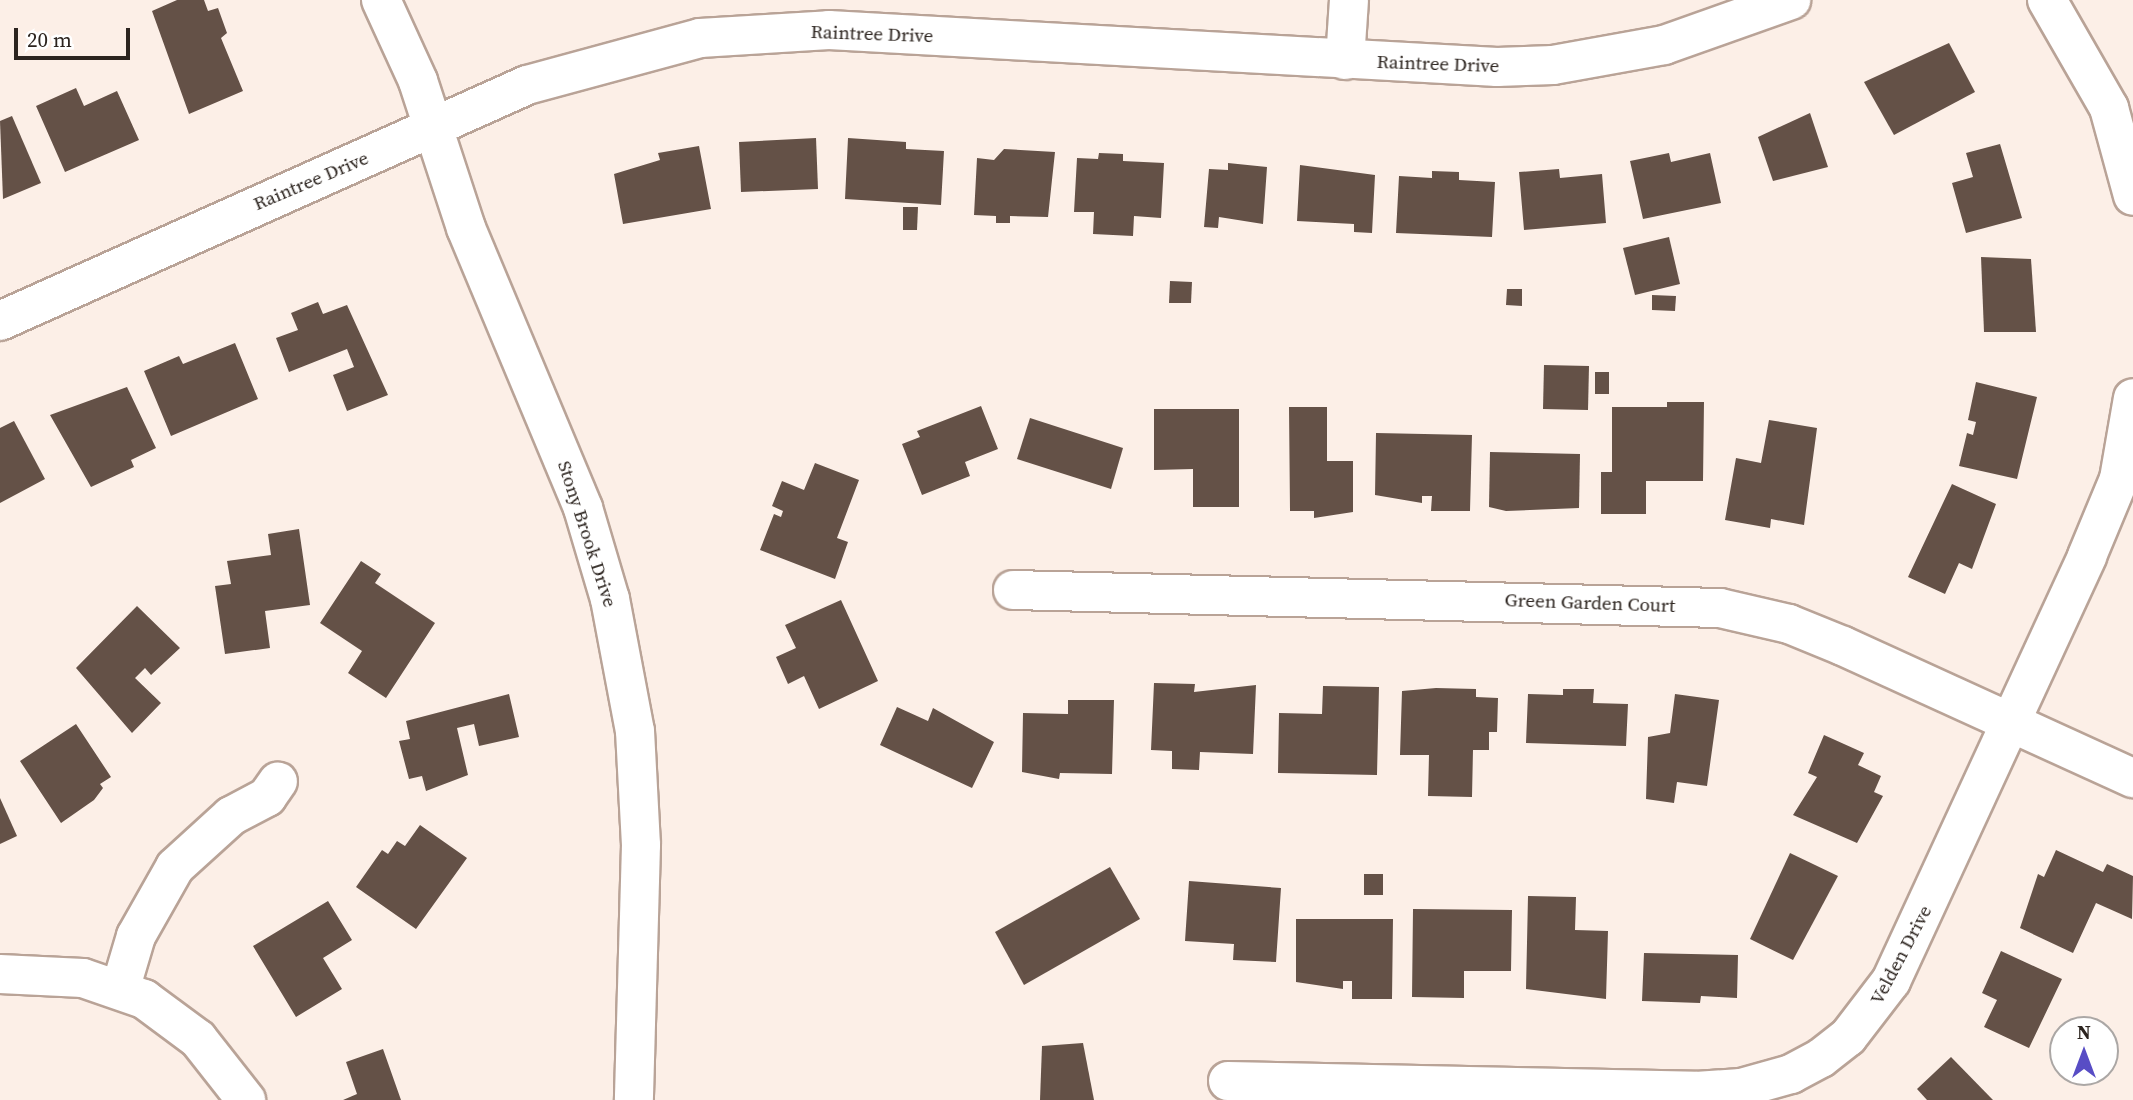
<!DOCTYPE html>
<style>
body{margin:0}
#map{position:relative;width:2133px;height:1100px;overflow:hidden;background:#fcefe7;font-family:"Source Serif 4",serif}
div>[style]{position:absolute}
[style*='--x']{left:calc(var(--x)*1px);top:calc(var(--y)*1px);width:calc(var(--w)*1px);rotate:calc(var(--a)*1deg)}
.building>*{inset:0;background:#645147}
.roads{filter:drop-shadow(2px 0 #b9a397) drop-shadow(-2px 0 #b9a397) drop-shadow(0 2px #b9a397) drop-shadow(0 -2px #b9a397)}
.street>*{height:38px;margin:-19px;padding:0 19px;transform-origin:19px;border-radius:19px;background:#fff}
.secondary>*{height:38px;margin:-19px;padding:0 19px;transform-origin:19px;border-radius:19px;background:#fff}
span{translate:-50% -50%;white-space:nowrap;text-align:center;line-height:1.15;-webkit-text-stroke:7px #fff;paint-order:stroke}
.street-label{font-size:19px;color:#2c241f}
.north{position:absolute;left:2049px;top:1016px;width:70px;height:70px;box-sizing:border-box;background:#fff;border:2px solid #aba7a5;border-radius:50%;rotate:0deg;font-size:19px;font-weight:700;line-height:28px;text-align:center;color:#2c241f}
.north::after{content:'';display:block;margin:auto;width:24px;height:32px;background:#584dc5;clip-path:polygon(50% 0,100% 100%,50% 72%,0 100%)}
.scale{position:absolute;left:14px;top:28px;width:116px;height:32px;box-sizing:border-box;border:4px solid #2c241f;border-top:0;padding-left:9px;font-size:21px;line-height:24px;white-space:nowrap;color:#2c241f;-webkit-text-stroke:5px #fff;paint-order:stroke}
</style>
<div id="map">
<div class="building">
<i style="clip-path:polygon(177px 0,204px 0,208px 11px,218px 8px,227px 33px,221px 38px,243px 91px,189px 114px,152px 11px)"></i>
<i style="clip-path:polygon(1949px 43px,1975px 92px,1894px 135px,1864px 82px)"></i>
<i style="clip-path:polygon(76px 88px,84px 106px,117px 91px,139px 140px,65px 172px,36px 106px)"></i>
<i style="clip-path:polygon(1810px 113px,1828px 167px,1773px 181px,1758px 137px)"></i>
<i style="clip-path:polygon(12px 116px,41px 183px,3px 199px,0 121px)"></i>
<i style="clip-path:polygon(816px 138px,818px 189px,741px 192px,739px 142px)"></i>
<i style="clip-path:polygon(848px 138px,906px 142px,906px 149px,944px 151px,941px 205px,845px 199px)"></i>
<i style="clip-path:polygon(2000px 144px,2022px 218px,1966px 233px,1952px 183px,1973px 177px,1966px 153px)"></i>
<i style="clip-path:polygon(699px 146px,711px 209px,623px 224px,614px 174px,660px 160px,658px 153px)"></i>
<i style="clip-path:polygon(1004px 149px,1055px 152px,1048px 217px,1010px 216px,1010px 223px,996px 223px,996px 216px,974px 215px,977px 158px,994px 160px)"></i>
<i style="clip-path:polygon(1099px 153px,1123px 154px,1123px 161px,1164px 163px,1161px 218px,1134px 216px,1133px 236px,1093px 234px,1094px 212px,1074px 212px,1077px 158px,1098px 159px)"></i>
<i style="clip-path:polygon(1669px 153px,1671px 162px,1710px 153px,1721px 203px,1643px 219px,1630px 161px)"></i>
<i style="clip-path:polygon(1228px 163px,1267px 167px,1263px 224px,1219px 217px,1218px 228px,1204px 227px,1209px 169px,1228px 170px)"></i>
<i style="clip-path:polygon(1300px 165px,1375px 175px,1372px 233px,1354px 232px,1354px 224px,1297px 221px)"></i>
<i style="clip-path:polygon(1559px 169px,1560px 178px,1602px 174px,1606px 223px,1524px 230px,1519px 172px)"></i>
<i style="clip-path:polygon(1432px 171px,1459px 172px,1459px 180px,1495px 182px,1492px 237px,1396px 233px,1399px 176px,1432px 178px)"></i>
<i style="clip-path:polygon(903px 207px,918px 207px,917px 230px,903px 230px)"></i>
<i style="clip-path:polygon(1669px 237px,1680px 284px,1635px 295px,1623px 248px)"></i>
<i style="clip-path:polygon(1981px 257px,2031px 259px,2036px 332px,1984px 332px)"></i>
<i style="clip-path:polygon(1170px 281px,1192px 282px,1191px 303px,1169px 303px)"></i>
<i style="clip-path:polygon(1507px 289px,1522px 289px,1522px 306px,1506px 305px)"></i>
<i style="clip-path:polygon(1652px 295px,1676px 296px,1675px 311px,1652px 310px)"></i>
<i style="clip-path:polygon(318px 302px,323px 314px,347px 305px,388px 395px,347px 411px,333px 375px,354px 367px,347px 349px,289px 372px,276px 338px,298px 330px,291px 313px)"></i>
<i style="clip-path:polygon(235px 343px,258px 399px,171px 436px,144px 371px,179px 356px,183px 364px)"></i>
<i style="clip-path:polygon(1544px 365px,1589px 366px,1588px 410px,1543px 409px)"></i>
<i style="clip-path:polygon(1595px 372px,1609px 372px,1609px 394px,1595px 394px)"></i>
<i style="clip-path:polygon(1976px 382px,2037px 397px,2017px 479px,1959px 466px,1967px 433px,1973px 435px,1976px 422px,1968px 420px)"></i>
<i style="clip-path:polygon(127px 387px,156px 448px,131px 460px,134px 467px,91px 487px,50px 415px)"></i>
<i style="clip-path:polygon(1667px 402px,1704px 402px,1703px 481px,1646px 481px,1646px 514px,1601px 514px,1601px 472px,1612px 472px,1612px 407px,1667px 407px)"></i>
<i style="clip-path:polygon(981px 406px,998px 449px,965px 462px,970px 476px,922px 495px,902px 444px,920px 437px,917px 431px)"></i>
<i style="clip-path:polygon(1289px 407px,1327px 407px,1327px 461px,1353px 461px,1353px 512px,1314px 518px,1314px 511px,1290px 511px)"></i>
<i style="clip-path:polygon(1154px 409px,1239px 409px,1239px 507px,1193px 507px,1193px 469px,1154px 470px)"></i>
<i style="clip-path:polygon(1030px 418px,1123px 448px,1111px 489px,1017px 459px)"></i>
<i style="clip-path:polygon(1769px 420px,1817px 428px,1804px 525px,1771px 519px,1770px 528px,1725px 520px,1736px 458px,1761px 463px)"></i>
<i style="clip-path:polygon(14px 421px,45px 479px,0 503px,0 428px)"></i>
<i style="clip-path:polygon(1376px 433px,1472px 435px,1470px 511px,1431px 511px,1432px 496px,1422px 496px,1422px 503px,1375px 495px)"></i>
<i style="clip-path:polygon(1490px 452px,1580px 454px,1579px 508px,1506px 511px,1489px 507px)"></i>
<i style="clip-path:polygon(815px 463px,859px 480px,837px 538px,848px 542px,835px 579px,760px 550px,774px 514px,781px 517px,783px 511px,772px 506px,782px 481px,804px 490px)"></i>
<i style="clip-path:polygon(1952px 484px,1996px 504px,1972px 569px,1959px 563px,1945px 594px,1908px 577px)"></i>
<i style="clip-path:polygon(299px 529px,310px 605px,265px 611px,270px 648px,225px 654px,215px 586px,231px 584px,227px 561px,271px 555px,268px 534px)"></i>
<i style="clip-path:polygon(361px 561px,381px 574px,375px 583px,435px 623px,386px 698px,348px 673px,362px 651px,320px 623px)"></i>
<i style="clip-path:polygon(841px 600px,878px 681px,819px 709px,804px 676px,788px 684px,776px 657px,796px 648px,785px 625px)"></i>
<i style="clip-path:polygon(137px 606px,180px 648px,151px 675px,145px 668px,135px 678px,161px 703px,132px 733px,76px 668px)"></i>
<i style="clip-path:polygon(1154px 683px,1195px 684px,1194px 692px,1256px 685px,1253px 754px,1200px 752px,1199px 770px,1172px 769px,1172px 751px,1151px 750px)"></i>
<i style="clip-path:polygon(1323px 686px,1379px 687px,1377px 775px,1278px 773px,1279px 713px,1322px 714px)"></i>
<i style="clip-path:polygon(1436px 688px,1476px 689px,1476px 697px,1498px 698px,1497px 732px,1489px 732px,1489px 750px,1473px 750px,1472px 797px,1428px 796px,1429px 755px,1400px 755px,1402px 691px)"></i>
<i style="clip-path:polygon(1563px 689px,1594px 689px,1593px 703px,1628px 704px,1626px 746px,1526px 743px,1528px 694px,1563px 695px)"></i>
<i style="clip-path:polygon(509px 694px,519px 737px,479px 746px,474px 724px,457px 728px,468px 775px,426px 791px,422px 776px,409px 779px,399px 741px,410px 739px,406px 721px)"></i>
<i style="clip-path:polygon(1675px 694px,1719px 700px,1707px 786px,1677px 782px,1674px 803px,1646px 799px,1648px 737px,1670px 733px)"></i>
<i style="clip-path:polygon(1068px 700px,1114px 700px,1112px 774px,1060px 773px,1059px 779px,1022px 772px,1023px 713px,1068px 714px)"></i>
<i style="clip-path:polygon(897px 707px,928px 721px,933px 708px,994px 742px,972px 788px,880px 745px)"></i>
<i style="clip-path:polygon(76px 724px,111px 777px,100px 784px,103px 788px,94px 800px,61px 823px,20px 761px)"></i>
<i style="clip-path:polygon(1824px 735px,1864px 753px,1858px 765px,1881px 776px,1874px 792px,1883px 796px,1857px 843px,1793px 815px,1817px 777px,1808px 773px)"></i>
<i style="clip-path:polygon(0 798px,17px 836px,0 844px)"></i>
<i style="clip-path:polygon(420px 825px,467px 858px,416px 929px,356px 887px,382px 850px,388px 854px,397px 841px,405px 846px)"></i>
<i style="clip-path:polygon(2056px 850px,2103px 872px,2107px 864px,2133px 876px,2132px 919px,2096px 903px,2073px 953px,2020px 928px,2038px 874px,2044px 877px)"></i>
<i style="clip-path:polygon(1790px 853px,1838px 876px,1793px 960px,1750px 939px)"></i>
<i style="clip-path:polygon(1110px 867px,1140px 919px,1024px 985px,995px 932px)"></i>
<i style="clip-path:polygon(1364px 874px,1383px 874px,1383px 895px,1364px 895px)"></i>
<i style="clip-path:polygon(1189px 881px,1281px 888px,1276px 962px,1233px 960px,1234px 944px,1185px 941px)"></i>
<i style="clip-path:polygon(1528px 896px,1576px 897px,1575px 930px,1608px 931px,1606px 999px,1526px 989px)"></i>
<i style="clip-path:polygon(328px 901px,352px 940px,323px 958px,342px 989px,296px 1017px,253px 946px)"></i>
<i style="clip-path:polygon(1413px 909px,1512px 910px,1511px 971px,1464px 971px,1464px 998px,1412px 997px)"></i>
<i style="clip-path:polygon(1296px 919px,1393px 919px,1392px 999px,1352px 999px,1352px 981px,1343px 981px,1343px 989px,1296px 982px)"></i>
<i style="clip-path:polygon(2001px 951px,2062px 979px,2029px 1048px,1984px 1027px,1997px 1000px,1982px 993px)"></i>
<i style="clip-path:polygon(1644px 953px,1738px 955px,1737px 998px,1701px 996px,1700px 1003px,1642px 1001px)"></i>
<i style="clip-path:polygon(1083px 1043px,1094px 1100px,1040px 1100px,1042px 1046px)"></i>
<i style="clip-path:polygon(383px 1049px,401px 1100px,343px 1100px,357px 1094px,346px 1062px)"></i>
<i style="clip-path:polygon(1951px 1057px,1993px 1100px,1927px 1100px,1917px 1089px)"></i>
</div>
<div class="roads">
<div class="street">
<i style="--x:2047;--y:0;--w:125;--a:60.1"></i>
<i style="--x:2109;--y:108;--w:91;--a:74.7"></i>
<i style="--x:1345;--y:60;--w:60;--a:-86.2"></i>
<i style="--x:0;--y:321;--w:577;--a:-24.12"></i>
<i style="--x:527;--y:85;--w:179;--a:-15.2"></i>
<i style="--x:700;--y:38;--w:129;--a:-3.5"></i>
<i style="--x:829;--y:30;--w:669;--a:3.17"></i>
<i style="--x:1497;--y:67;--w:56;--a:-2"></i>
<i style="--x:1553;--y:65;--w:113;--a:-10.2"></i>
<i style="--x:1664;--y:45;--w:135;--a:-19.5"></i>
<i style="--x:1013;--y:590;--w:707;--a:1.46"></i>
<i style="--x:1720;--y:608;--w:71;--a:13.1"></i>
<i style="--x:1789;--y:624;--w:58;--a:22.2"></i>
<i style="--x:1843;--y:646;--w:319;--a:24.5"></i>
<i style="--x:0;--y:974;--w:83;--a:2.8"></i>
<i style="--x:83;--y:978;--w:65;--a:19"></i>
<i style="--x:144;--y:999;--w:67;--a:36.5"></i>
<i style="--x:198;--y:1039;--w:78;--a:51.8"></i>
<i style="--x:120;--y:990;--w:56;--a:-73.5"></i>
<i style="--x:136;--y:936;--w:79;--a:-60.5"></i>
<i style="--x:175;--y:867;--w:76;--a:-42.3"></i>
<i style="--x:231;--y:816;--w:41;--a:-27.8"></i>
<i style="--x:267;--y:797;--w:19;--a:-55"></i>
<i style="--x:1228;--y:1081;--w:468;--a:1.2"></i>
<i style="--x:1696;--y:1091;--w:45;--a:-3.8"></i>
<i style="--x:1741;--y:1088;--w:52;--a:-15.6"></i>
<i style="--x:1791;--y:1074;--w:34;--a:-28"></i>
<i style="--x:1821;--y:1058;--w:34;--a:-38"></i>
<i style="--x:1848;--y:1037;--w:71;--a:-52.5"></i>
<i style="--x:1891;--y:981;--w:468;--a:-65.2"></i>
<i style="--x:2087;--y:556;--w:83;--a:-67.4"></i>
<i style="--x:2119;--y:479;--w:82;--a:-80.2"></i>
</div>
<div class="secondary">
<i style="--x:381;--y:0;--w:89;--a:65.4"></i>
<i style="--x:418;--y:81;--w:155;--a:71.9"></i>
<i style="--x:466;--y:228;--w:303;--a:67.3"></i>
<i style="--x:583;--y:508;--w:95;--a:73.5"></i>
<i style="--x:610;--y:599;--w:134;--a:79.3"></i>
<i style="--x:635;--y:731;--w:114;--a:87"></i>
<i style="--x:641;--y:845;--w:255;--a:91.6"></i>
</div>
</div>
<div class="street-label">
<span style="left:872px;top:34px;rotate:2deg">Raintree Drive</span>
<span style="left:1438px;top:64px;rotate:2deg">Raintree Drive</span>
<span style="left:311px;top:181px;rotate:-23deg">Raintree Drive</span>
<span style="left:587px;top:534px;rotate:72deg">Stony Brook Drive</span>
<span style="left:1590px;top:603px;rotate:2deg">Green Garden Court</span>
<span style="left:1901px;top:955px;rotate:-62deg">Velden Drive</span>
</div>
<div class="north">N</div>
<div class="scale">20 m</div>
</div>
